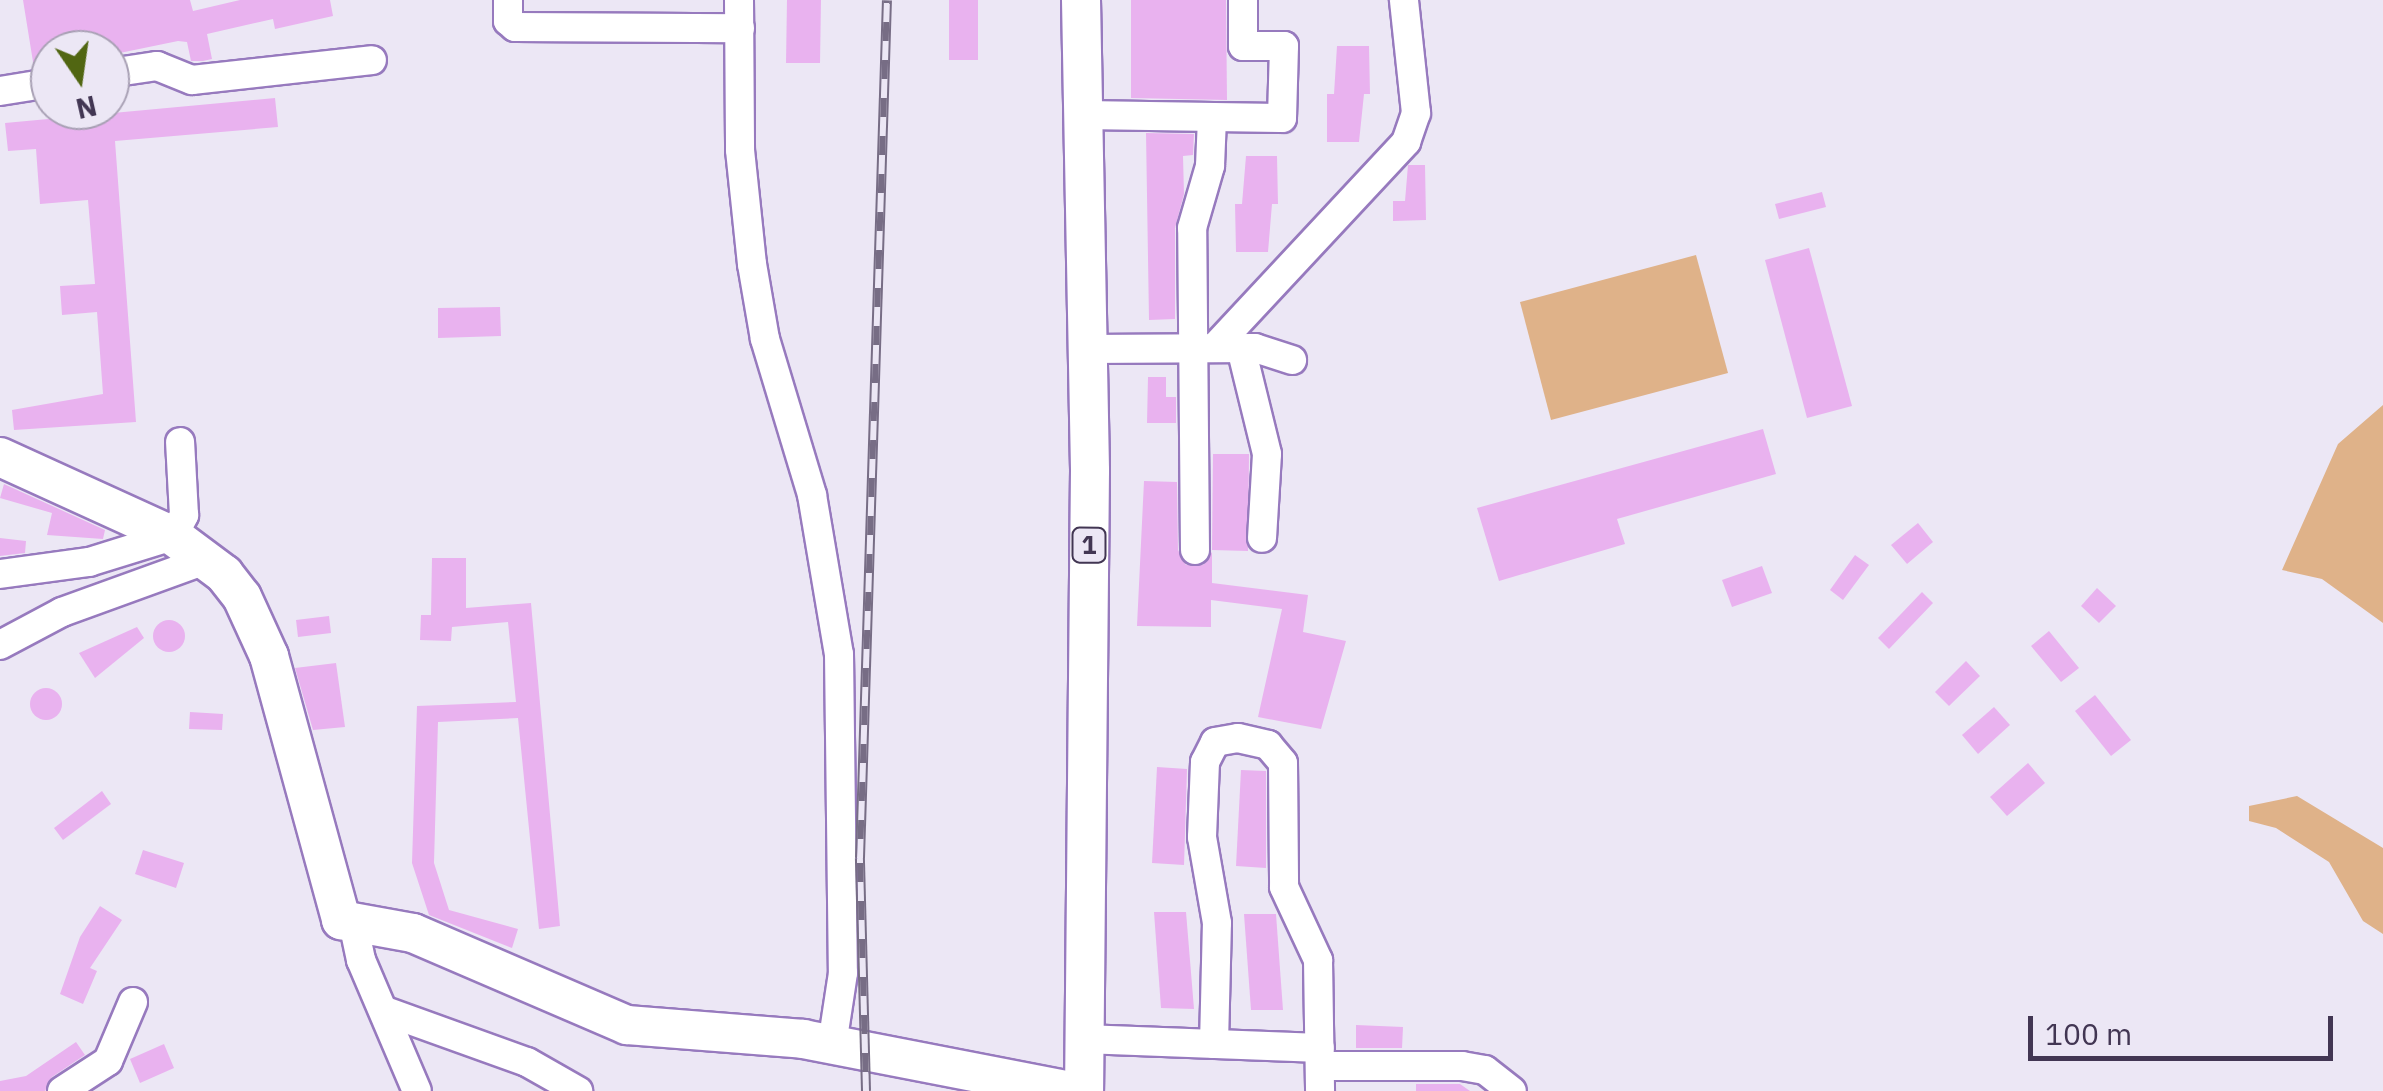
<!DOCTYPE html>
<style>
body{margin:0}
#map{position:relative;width:2383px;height:1091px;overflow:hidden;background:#ece7f5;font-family:"IBM Plex Sans",sans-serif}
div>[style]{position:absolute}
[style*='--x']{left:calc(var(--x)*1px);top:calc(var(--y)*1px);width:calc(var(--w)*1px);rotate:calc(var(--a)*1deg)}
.green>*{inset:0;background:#dfb289}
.building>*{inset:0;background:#e9b2ef}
.round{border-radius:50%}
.roads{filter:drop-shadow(2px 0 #977abe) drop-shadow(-2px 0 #977abe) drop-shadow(0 2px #977abe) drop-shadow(0 -2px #977abe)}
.minor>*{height:28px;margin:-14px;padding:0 14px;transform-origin:14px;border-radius:14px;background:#fff}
.major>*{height:38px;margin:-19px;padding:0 19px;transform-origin:19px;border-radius:19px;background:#fff}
.rail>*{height:10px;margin-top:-5px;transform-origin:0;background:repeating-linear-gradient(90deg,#ece7f5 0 19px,#776d85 0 38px);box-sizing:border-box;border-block:2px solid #776d85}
span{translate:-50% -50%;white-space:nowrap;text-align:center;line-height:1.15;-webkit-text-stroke:8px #ece7f5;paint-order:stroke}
.shield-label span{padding:2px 8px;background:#ece7f5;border:2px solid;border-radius:8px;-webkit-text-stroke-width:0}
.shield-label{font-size:25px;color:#423653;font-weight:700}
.north{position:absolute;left:30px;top:30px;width:100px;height:100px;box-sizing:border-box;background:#ece7f5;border:2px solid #a8a0b4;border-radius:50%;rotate:167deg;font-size:28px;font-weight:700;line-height:40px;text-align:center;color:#423653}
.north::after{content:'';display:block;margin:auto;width:35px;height:45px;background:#516612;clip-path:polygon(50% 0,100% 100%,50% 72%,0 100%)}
.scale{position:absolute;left:2028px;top:1016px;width:305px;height:45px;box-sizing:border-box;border:5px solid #423653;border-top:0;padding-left:12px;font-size:30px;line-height:35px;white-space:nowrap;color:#423653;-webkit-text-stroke:8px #ece7f5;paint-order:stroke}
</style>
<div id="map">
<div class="green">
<i style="clip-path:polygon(1696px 255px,1728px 373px,1551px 420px,1520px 302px)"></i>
<i style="clip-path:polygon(2383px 405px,2383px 623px,2322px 579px,2282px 570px,2338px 444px)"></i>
<i style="clip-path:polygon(2297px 796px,2383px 848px,2383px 934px,2363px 921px,2329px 862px,2276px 828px,2249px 821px,2249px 806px)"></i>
</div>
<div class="building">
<i style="clip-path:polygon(23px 0,190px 0,193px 11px,240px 0,330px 0,333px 16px,275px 29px,273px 19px,207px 34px,212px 59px,203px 61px,191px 61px,187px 42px,178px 41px,110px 55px,50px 50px,50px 66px,34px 68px)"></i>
<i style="clip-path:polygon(787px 0,821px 0,820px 63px,786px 63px)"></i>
<i style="clip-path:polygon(949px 0,978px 0,978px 60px,949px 60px)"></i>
<i style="clip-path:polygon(1131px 0,1226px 0,1227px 100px,1131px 98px)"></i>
<i style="clip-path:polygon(1337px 46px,1369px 46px,1370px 94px,1364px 94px,1359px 142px,1327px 142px,1327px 94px,1334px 94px)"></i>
<i style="clip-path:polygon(275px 98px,278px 127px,115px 141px,136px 422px,14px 430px,12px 410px,103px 394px,97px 312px,62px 315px,60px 286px,95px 284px,88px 200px,40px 204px,36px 149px,8px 151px,5px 123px)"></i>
<i style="clip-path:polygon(1146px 133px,1194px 134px,1193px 155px,1183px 156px,1184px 194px,1175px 228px,1175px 319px,1149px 320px)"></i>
<i style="clip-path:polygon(1246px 156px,1277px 156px,1278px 204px,1272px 204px,1268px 252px,1236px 252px,1235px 204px,1242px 204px)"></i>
<i style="clip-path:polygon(1408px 165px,1425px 165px,1426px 220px,1393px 221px,1393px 201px,1405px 201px)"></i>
<i style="clip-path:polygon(1822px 192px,1826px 207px,1779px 219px,1775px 204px)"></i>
<i style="clip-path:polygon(1809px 248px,1852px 406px,1807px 418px,1765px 260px)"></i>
<i style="clip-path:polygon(500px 307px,501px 336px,438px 338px,438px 308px)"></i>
<i style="clip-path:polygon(1148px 377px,1166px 377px,1166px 397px,1176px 397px,1176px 423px,1147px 423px)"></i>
<i style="clip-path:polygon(1763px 429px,1776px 474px,1617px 519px,1625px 544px,1499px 581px,1477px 508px)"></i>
<i style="clip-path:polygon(1213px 454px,1249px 454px,1248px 551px,1212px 550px)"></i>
<i style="clip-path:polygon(1144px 481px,1177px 482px,1178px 550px,1186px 565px,1203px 565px,1212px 552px,1212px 583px,1308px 595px,1303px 632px,1346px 641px,1321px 729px,1258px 717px,1282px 609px,1211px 600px,1211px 627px,1137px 626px)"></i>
<i style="clip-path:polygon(4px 484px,105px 530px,103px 539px,47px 535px,52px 513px,0 498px)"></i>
<i style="clip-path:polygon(1918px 523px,1933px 542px,1907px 564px,1891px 545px)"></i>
<i style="clip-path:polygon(0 538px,26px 541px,25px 553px,0 556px)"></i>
<i style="clip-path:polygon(1855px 555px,1869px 565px,1843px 600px,1830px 590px)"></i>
<i style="clip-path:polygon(432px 558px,466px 558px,466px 608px,531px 603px,560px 926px,539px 929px,518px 718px,438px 722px,434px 863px,449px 910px,518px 929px,512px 948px,429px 915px,412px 863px,417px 706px,516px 702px,508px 622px,452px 627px,451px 641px,420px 640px,421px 615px,431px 615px)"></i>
<i style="clip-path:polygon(1762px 566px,1772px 593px,1732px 607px,1722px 580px)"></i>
<i style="clip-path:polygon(2097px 588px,2116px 606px,2099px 623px,2081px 606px)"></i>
<i style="clip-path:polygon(1922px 592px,1933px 603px,1889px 649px,1878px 638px)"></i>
<i style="clip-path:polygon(329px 616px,331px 633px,298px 637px,296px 620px)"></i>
<i class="round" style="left:153px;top:620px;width:32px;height:32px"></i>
<i style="clip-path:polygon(137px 627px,144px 638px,95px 678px,79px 653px)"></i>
<i style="clip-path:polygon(2049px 631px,2079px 668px,2061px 682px,2031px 646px)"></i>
<i style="clip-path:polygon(1966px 661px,1980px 676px,1949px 706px,1935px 692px)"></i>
<i style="clip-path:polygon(336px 663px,345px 727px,313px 730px,295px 668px)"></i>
<i class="round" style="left:30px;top:688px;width:32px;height:32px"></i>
<i style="clip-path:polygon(2095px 695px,2131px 740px,2111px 756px,2075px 711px)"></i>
<i style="clip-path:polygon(1994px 707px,2010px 725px,1978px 754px,1962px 735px)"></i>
<i style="clip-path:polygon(190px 712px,223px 714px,222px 730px,189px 729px)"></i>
<i style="clip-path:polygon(2028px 763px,2045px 783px,2007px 816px,1990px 797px)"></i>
<i style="clip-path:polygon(1157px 767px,1187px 769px,1184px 865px,1152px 863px)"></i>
<i style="clip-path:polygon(1241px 770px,1266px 771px,1266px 868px,1236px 866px)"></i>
<i style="clip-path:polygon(102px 791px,111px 804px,63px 840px,54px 828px)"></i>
<i style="clip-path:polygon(143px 850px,184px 863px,176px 888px,135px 874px)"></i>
<i style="clip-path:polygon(100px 906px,122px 920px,90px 968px,97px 971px,83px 1004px,60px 994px,80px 937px)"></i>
<i style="clip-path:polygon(1154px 912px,1186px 912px,1194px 1009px,1161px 1008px)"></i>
<i style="clip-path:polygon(1244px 914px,1276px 914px,1283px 1010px,1251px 1010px)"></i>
<i style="clip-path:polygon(1356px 1025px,1403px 1027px,1402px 1048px,1356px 1048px)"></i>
<i style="clip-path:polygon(76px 1042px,85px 1055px,52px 1077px,45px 1091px,0 1091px,0 1081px,26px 1076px)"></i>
<i style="clip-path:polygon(164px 1044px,174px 1068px,140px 1083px,130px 1059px)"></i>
<i style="clip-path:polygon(1416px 1084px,1460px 1084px,1470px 1091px,1416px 1091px)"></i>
</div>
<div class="roads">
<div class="minor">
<i style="--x:508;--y:0;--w:21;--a:90"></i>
<i style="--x:508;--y:21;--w:9;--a:41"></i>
<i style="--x:515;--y:27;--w:225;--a:0.3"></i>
<i style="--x:739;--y:0;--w:150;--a:89.6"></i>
<i style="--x:740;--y:150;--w:115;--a:84"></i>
<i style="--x:752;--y:264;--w:76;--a:80.2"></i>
<i style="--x:765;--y:339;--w:163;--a:73.2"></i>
<i style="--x:812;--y:495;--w:161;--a:80.4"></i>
<i style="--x:839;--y:654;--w:319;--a:89.3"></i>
<i style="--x:843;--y:973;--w:73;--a:98.7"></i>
<i style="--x:110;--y:73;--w:48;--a:-8.5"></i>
<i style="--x:157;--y:66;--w:38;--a:22"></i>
<i style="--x:192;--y:80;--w:181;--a:-6.3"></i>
<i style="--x:0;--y:91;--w:51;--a:-9.1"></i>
<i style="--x:1082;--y:115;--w:200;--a:0.9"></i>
<i style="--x:1282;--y:118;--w:72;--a:-88.4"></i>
<i style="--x:1284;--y:46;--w:41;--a:180"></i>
<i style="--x:1243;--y:46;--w:46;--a:-90"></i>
<i style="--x:1214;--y:348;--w:282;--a:-47"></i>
<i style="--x:1406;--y:142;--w:31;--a:-71"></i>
<i style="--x:1416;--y:113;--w:114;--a:-96.1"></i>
<i style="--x:1241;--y:348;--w:109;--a:76.2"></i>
<i style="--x:1267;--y:454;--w:84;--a:93.4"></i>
<i style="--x:1087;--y:349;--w:168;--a:-0.3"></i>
<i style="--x:1255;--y:348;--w:39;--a:18"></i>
<i style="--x:1195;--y:550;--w:322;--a:-90.5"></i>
<i style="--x:1192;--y:228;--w:65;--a:-73.8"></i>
<i style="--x:1210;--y:166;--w:48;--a:-87.6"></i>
<i style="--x:0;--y:574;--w:90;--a:-7.7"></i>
<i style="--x:89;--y:562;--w:88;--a:-17.2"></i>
<i style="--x:173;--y:536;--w:24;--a:-62"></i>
<i style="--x:184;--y:515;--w:73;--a:-93.1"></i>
<i style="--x:0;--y:645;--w:70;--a:-28"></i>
<i style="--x:62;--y:612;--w:153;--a:-19.9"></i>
<i style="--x:354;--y:927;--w:34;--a:78"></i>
<i style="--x:361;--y:960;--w:142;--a:66.9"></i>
<i style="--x:385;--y:1011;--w:151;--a:19.8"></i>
<i style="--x:527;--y:1062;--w:59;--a:29.6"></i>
<i style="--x:1084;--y:1039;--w:236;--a:2.2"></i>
<i style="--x:1214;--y:1044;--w:121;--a:-88.6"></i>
<i style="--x:1217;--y:923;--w:87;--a:-99.9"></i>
<i style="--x:1202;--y:837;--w:75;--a:-87.7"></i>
<i style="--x:1205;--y:762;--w:22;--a:-63"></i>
<i style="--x:1215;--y:742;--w:23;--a:-10"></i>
<i style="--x:1238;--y:738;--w:31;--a:13"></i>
<i style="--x:1268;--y:745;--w:23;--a:50"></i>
<i style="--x:1283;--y:763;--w:124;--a:89.5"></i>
<i style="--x:1284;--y:887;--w:81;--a:65"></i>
<i style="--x:1318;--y:960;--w:131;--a:89.1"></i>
<i style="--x:1320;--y:1066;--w:142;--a:0"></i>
<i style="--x:1462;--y:1066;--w:23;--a:10"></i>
<i style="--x:1485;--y:1070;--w:34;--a:38"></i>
<i style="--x:62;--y:1091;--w:55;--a:-33.1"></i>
<i style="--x:108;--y:1061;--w:64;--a:-67"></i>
</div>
<div class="major">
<i style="--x:1081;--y:0;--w:471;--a:88.9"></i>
<i style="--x:1090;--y:471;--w:620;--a:90.55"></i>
<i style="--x:0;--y:457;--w:190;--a:24.5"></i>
<i style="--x:173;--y:536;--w:64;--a:36.7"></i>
<i style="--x:224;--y:574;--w:29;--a:52"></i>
<i style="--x:242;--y:597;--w:65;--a:65.4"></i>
<i style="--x:269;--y:656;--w:274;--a:74.7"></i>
<i style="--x:341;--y:920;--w:73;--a:10.2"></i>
<i style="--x:413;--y:933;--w:233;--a:23.3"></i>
<i style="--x:627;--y:1025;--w:177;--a:4.5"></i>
<i style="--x:803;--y:1039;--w:273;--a:11"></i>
</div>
</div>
<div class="rail">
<i style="--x:866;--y:1091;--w:233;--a:-91.5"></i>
<i style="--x:860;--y:858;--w:858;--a:-88.2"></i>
</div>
<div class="shield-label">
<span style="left:1089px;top:545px">1</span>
</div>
<div class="north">N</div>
<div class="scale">100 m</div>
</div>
